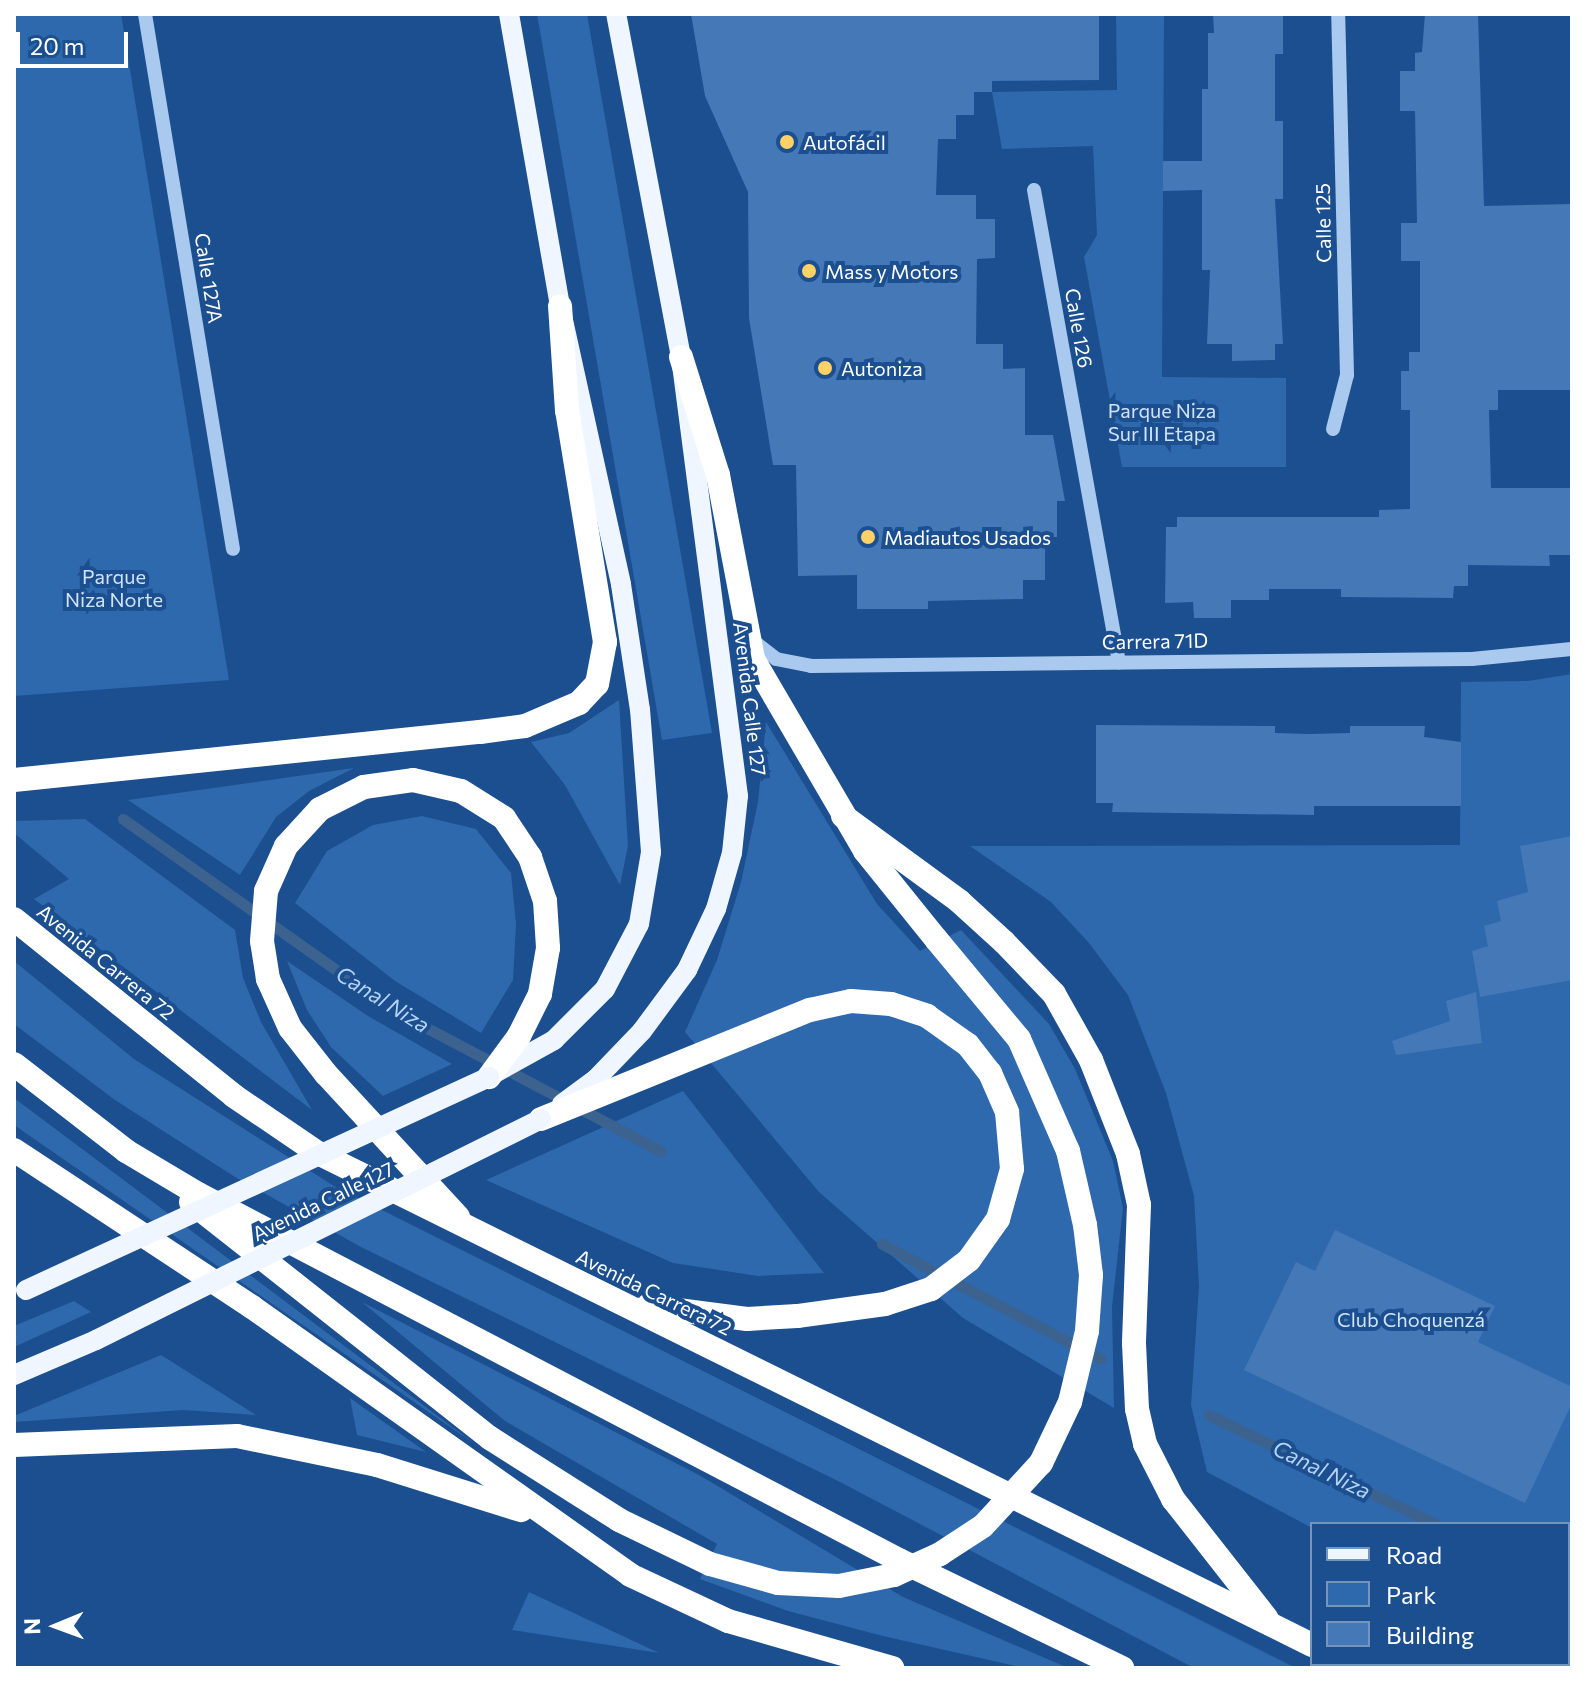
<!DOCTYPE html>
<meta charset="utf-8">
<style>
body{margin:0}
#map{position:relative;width:1586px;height:1682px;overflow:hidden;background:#1b4f8f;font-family:Commissioner,sans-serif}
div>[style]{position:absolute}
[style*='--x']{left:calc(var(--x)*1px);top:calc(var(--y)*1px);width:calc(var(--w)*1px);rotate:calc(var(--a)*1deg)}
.green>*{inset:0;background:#2e69ad}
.stream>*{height:11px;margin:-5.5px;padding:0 5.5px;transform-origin:5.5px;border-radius:5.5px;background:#3c6290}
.building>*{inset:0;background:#4478b7}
.minor>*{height:14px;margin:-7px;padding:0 7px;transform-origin:7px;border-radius:7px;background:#a9c9ee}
.major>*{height:20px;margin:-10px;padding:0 10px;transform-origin:10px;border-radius:10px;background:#f0f6ff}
.highway>*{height:24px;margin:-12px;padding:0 12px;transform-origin:12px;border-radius:12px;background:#fff}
.major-bridge>*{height:20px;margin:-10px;padding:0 10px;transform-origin:10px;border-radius:10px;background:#f0f6ff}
.highway-bridge>*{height:24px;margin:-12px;padding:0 12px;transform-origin:12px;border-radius:12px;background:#fff}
.dots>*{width:22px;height:22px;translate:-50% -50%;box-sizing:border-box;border:4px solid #1b4f8f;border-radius:50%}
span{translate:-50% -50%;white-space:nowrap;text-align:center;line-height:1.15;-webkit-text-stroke:8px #1b4f8f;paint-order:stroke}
.poi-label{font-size:20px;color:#fff}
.left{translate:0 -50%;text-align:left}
.street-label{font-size:20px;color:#fff}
.park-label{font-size:20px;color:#cfe3fa}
.water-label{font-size:22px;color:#b5d3f5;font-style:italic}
.frame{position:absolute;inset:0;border:16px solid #fff;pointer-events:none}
.legend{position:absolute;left:1310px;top:1522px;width:260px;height:144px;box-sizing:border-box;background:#1b4f8f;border:2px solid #7695bc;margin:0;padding:10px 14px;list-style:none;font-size:24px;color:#fff}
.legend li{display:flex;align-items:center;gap:16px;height:40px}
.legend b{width:40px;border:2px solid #7695bc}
.north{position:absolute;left:16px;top:1586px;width:80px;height:80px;-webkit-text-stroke:6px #1b4f8f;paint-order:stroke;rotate:269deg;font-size:22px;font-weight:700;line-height:32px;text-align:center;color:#fff}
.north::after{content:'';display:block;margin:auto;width:28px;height:36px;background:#fff;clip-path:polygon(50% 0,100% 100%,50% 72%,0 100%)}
.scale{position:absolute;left:16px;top:32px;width:112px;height:36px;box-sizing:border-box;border:4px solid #fff;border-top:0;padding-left:10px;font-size:24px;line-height:28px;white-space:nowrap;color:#fff;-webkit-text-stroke:6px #1b4f8f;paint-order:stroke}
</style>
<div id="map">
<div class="green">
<i style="clip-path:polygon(14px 14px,121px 14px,229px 680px,14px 696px)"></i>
<i style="clip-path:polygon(537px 14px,587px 14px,712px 733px,662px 740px)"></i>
<i style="clip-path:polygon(1116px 14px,1164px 14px,1162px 377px,1286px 378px,1286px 467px,1122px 467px,1084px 257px,1097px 235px,1093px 146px,1002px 149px,992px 92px,1117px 90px)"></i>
<i style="clip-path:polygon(1572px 674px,1572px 1667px,1566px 1664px,1568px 1524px,1312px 1528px,1207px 1472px,1191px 1405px,1199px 1286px,1194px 1196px,1166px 1093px,1128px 995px,1089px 943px,1051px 902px,970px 846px,1460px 845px,1461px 682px,1528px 681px)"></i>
<i style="clip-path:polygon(619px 700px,628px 846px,620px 885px,565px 785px,531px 742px,569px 733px)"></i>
<i style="clip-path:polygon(766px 722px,877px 904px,920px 951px,961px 930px,1049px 1024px,1075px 1069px,1113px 1161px,1123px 1208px,1112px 1307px,1114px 1408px,963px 1318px,819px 1192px,685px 1032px,717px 960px,741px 882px,758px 802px)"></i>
<i style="clip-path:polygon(354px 768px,309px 791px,276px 817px,240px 875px,128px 800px)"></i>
<i style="clip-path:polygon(422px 816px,476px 829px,511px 873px,516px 924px,513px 980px,481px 1033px,395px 981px,295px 903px,327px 851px,373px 825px)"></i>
<i style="clip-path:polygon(85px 819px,235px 930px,243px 978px,261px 1022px,312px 1110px,34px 899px,69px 879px,14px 833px,14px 821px)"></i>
<i style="clip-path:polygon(14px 961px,134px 1059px,334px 1186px,1296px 1668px,1194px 1668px,842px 1483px,361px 1247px,235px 1177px,115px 1100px,14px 1024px)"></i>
<i style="clip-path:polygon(287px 961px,368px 1016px,452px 1064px,383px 1096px,331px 1047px,307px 1010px)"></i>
<i style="clip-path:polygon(683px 1091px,824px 1273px,758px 1276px,673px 1263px,486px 1180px)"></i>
<i style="clip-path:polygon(14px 1098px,129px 1184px,479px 1447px,14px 1125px)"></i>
<i style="clip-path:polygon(74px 1301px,91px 1312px,14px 1347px,14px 1326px)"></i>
<i style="clip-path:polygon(362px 1302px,699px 1475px,903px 1597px,1068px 1668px,1025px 1668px,883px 1636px,788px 1611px,700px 1579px,717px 1544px,505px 1421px)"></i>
<i style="clip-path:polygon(161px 1355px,256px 1415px,183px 1410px,14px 1422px,14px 1416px)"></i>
<i style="clip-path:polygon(350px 1398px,426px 1452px,357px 1435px)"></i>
<i style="clip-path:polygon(529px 1592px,659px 1653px,512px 1630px)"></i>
</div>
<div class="stream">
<i style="--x:123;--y:819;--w:331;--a:35.3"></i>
<i style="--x:393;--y:1010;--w:302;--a:27.8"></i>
<i style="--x:882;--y:1244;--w:247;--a:27.7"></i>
<i style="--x:1209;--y:1415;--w:251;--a:25.7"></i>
<i style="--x:1568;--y:1589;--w:4;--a:27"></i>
</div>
<div class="building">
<i style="clip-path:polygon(691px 14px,1099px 14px,1099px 80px,992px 81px,992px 92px,974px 92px,974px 115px,956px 115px,956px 139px,938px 139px,936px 195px,976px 195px,976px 219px,995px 219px,995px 258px,977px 259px,976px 344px,1003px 344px,1003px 369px,1025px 368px,1025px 435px,1053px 435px,1065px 501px,1057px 501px,1057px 537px,1045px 537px,1045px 580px,1023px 580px,1023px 599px,928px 601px,928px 609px,857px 609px,857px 575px,798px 576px,796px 465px,773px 465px,749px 318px,748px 192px,705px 96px)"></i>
<i style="clip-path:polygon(1213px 14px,1283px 14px,1283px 54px,1275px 54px,1275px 121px,1283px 121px,1283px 199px,1275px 199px,1283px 344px,1275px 344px,1275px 360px,1232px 361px,1232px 344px,1207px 344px,1210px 270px,1202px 270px,1202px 190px,1163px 191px,1163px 161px,1202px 161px,1202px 89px,1208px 89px,1208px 33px,1214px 33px)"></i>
<i style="clip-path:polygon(1425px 14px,1478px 14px,1484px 206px,1572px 204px,1572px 390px,1498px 390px,1498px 410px,1489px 410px,1491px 488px,1572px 488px,1572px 555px,1549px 555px,1550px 566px,1468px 565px,1468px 586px,1454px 586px,1453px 598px,1341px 597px,1341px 589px,1269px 589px,1269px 600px,1231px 600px,1231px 618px,1194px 618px,1193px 602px,1165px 603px,1166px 527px,1177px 527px,1177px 517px,1379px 517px,1379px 510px,1410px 509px,1410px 410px,1401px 410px,1401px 371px,1409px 371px,1409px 352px,1420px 352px,1420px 261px,1401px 261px,1401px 223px,1417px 223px,1415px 111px,1400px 111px,1400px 71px,1415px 71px,1415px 53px,1422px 52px)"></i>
<i style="clip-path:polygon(1096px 725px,1275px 726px,1275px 733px,1310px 734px,1350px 733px,1350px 726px,1425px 726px,1424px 737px,1461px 742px,1461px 806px,1314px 806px,1314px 815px,1112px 812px,1113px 803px,1096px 803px)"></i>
<i style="clip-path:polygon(1572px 836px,1572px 980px,1480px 997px,1472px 951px,1488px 946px,1484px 926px,1501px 921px,1497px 901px,1528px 892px,1520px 846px)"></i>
<i style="clip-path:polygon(1476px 992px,1482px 1043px,1396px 1055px,1392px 1041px,1450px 1021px,1446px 1001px)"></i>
<i style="clip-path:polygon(1335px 1230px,1495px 1306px,1478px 1342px,1572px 1387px,1572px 1403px,1525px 1503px,1244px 1370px,1296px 1262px,1315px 1271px)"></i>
</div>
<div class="minor">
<i style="--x:145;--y:14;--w:542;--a:80.66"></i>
<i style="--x:1034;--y:190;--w:480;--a:79.8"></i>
<i style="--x:1333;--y:429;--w:56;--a:-75.5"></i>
<i style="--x:1347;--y:375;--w:361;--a:-91.4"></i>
<i style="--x:752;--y:640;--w:31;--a:38"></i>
<i style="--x:776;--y:659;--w:36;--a:11"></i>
<i style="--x:811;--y:666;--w:661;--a:-0.61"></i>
<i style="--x:1472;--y:659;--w:100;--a:-5.7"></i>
</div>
<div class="major">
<i style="--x:493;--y:1074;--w:70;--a:-29.1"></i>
<i style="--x:554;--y:1040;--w:72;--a:-45"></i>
<i style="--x:605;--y:989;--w:73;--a:-62.4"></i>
<i style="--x:639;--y:924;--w:73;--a:-80.5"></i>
<i style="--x:651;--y:852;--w:142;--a:-94.4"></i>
<i style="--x:640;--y:710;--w:127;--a:-98.6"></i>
<i style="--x:621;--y:584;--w:285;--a:-102.4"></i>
<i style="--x:560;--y:306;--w:296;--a:-99.9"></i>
<i style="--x:562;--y:1104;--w:42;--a:-36.3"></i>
<i style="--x:596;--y:1079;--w:66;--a:-46.2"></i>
<i style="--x:642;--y:1031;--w:76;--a:-53.6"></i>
<i style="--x:687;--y:970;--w:68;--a:-64.6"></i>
<i style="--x:716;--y:909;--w:58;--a:-74.1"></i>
<i style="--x:732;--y:853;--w:57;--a:-84"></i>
<i style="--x:738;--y:796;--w:443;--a:-97.4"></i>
<i style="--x:681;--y:357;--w:349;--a:-100.7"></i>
<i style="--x:14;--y:1375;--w:89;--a:-23.1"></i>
</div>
<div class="highway">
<i style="--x:681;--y:357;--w:124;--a:72.6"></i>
<i style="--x:718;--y:475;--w:187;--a:79.2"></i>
<i style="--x:753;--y:659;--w:222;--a:59.7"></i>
<i style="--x:865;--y:851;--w:113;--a:51.1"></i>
<i style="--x:14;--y:780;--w:468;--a:-5.9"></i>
<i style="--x:480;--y:732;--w:45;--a:-7.6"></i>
<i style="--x:525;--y:726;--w:59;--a:-23.1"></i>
<i style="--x:579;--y:703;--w:26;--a:-47"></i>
<i style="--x:597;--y:684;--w:43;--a:-79.2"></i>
<i style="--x:605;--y:642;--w:234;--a:-99.3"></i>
<i style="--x:567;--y:411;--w:105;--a:-93.8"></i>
<i style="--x:843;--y:816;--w:144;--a:36.2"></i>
<i style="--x:959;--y:901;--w:61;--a:42.3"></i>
<i style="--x:1004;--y:942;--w:72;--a:46.1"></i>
<i style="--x:1054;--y:994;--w:76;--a:60.7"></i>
<i style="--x:1091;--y:1060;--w:101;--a:68.5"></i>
<i style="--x:1128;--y:1154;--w:52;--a:77.8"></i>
<i style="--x:1139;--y:1205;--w:138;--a:92.1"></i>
<i style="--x:1134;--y:1343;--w:66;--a:87.4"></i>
<i style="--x:1137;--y:1409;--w:36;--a:77"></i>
<i style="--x:1145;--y:1444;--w:62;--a:63"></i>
<i style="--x:1173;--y:1499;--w:152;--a:51.9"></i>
<i style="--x:14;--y:919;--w:282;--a:38.8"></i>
<i style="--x:234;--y:1096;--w:102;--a:34.2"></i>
<i style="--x:318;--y:1153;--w:1109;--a:26.33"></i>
<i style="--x:14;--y:1064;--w:142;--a:37.8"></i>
<i style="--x:126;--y:1151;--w:84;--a:30.8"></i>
<i style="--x:198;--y:1194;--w:791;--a:27.57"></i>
<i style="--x:899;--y:1560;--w:248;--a:25.8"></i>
<i style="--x:541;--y:1119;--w:290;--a:-22.1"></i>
<i style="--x:810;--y:1010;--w:42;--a:-12.4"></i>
<i style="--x:851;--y:1001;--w:40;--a:4.3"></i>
<i style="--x:891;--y:1004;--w:38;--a:18"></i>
<i style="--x:927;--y:1016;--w:50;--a:35.3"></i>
<i style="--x:968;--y:1045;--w:36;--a:52"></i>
<i style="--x:990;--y:1073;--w:43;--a:66.4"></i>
<i style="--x:1007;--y:1112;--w:57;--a:85"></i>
<i style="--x:1012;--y:1169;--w:52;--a:105.6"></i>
<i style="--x:998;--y:1219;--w:50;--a:125.3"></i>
<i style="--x:969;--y:1260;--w:48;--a:142.7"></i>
<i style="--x:931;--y:1289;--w:48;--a:161.9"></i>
<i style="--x:885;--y:1304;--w:89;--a:172.2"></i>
<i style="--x:797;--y:1316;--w:50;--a:176.6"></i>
<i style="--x:747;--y:1319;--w:101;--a:-172.6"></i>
<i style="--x:14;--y:1150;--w:285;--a:33.4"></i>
<i style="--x:252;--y:1307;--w:463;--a:35.3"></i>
<i style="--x:630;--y:1575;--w:108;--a:25.1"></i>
<i style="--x:728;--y:1621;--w:171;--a:16"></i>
<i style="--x:191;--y:1202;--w:381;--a:38.3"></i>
<i style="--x:458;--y:1217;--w:195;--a:-132.7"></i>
<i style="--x:326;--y:1074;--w:58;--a:-128"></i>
<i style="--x:290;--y:1028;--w:54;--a:-114.2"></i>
<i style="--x:268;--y:979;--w:38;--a:-99"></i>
<i style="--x:262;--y:941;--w:50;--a:-85.4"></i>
<i style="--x:266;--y:891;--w:49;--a:-66"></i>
<i style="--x:286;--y:846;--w:50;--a:-47.4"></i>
<i style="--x:320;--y:809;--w:49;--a:-26.6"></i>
<i style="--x:364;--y:787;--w:49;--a:-8.1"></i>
<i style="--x:413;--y:780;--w:49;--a:12.9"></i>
<i style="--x:461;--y:791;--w:51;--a:32.1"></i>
<i style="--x:504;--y:818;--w:47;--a:56.3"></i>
<i style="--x:530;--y:857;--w:46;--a:71.2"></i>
<i style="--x:545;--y:901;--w:47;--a:86.3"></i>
<i style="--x:548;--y:948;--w:47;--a:99.9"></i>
<i style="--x:540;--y:994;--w:47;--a:116.6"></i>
<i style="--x:519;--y:1036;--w:51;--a:126.2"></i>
<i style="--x:14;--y:1445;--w:223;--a:-2.3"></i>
<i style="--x:237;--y:1436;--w:143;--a:11.7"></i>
<i style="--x:377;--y:1465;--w:151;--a:17.4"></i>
<i style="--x:1350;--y:1664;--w:9;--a:27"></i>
</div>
<div class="major-bridge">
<i style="--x:26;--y:1290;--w:510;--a:-24.7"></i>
<i style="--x:96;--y:1340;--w:497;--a:-26.4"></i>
</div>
<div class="highway-bridge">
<i style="--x:490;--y:1438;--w:153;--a:32.4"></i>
<i style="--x:619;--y:1520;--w:101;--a:25.8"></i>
<i style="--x:710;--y:1564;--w:71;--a:15.6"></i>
<i style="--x:778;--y:1583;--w:61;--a:2.8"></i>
<i style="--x:839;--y:1586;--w:56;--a:-11.3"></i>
<i style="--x:894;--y:1575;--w:51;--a:-24.5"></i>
<i style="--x:940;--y:1554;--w:51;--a:-33.1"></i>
<i style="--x:983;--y:1526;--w:86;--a:-47.4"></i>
<i style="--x:1041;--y:1463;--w:68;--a:-64.6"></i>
<i style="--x:1070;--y:1402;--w:73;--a:-76.5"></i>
<i style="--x:1087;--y:1331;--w:56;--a:-85.9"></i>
<i style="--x:1091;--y:1275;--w:50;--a:-96.8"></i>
<i style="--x:1085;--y:1225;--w:76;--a:-102.9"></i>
<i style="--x:1068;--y:1151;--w:122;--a:-113.6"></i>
<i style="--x:1019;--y:1039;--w:130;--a:-129.7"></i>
</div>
<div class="dots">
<i style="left:787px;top:142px;background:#ffd166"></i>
<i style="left:809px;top:271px;background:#ffd166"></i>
<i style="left:825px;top:368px;background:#ffd166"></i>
<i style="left:868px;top:537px;background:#ffd166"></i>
</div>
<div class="poi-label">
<span class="left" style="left:803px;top:142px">Autofácil</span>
<span class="left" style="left:825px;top:271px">Mass y Motors</span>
<span class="left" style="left:841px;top:368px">Autoniza</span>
<span class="left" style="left:884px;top:537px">Madiautos Usados</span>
</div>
<div class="street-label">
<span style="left:1323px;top:223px;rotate:-91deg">Calle 125</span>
<span style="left:209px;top:278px;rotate:81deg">Calle 127A</span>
<span style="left:1079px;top:328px;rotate:80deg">Calle 126</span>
<span style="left:1155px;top:641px;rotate:-1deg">Carrera 71D</span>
<span style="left:750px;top:699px;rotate:83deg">Avenida Calle 127</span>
<span style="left:106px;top:962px;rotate:39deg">Avenida Carrera 72</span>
<span style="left:323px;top:1201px;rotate:-26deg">Avenida Calle 127</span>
<span style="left:654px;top:1292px;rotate:26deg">Avenida Carrera 72</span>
</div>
<div class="park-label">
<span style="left:1162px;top:422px">Parque Niza<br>Sur III Etapa</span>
<span style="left:114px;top:588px">Parque<br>Niza Norte</span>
<span style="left:1411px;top:1319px">Club Choquenzá</span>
</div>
<div class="water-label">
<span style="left:383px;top:999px;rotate:32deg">Canal Niza</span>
<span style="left:1322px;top:1469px;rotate:26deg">Canal Niza</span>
</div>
<div class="frame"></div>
<ul class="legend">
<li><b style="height:10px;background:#f0f6ff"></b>Road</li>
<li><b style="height:22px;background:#2e69ad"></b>Park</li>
<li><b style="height:22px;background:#4478b7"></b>Building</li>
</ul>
<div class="north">N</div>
<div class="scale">20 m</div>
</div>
